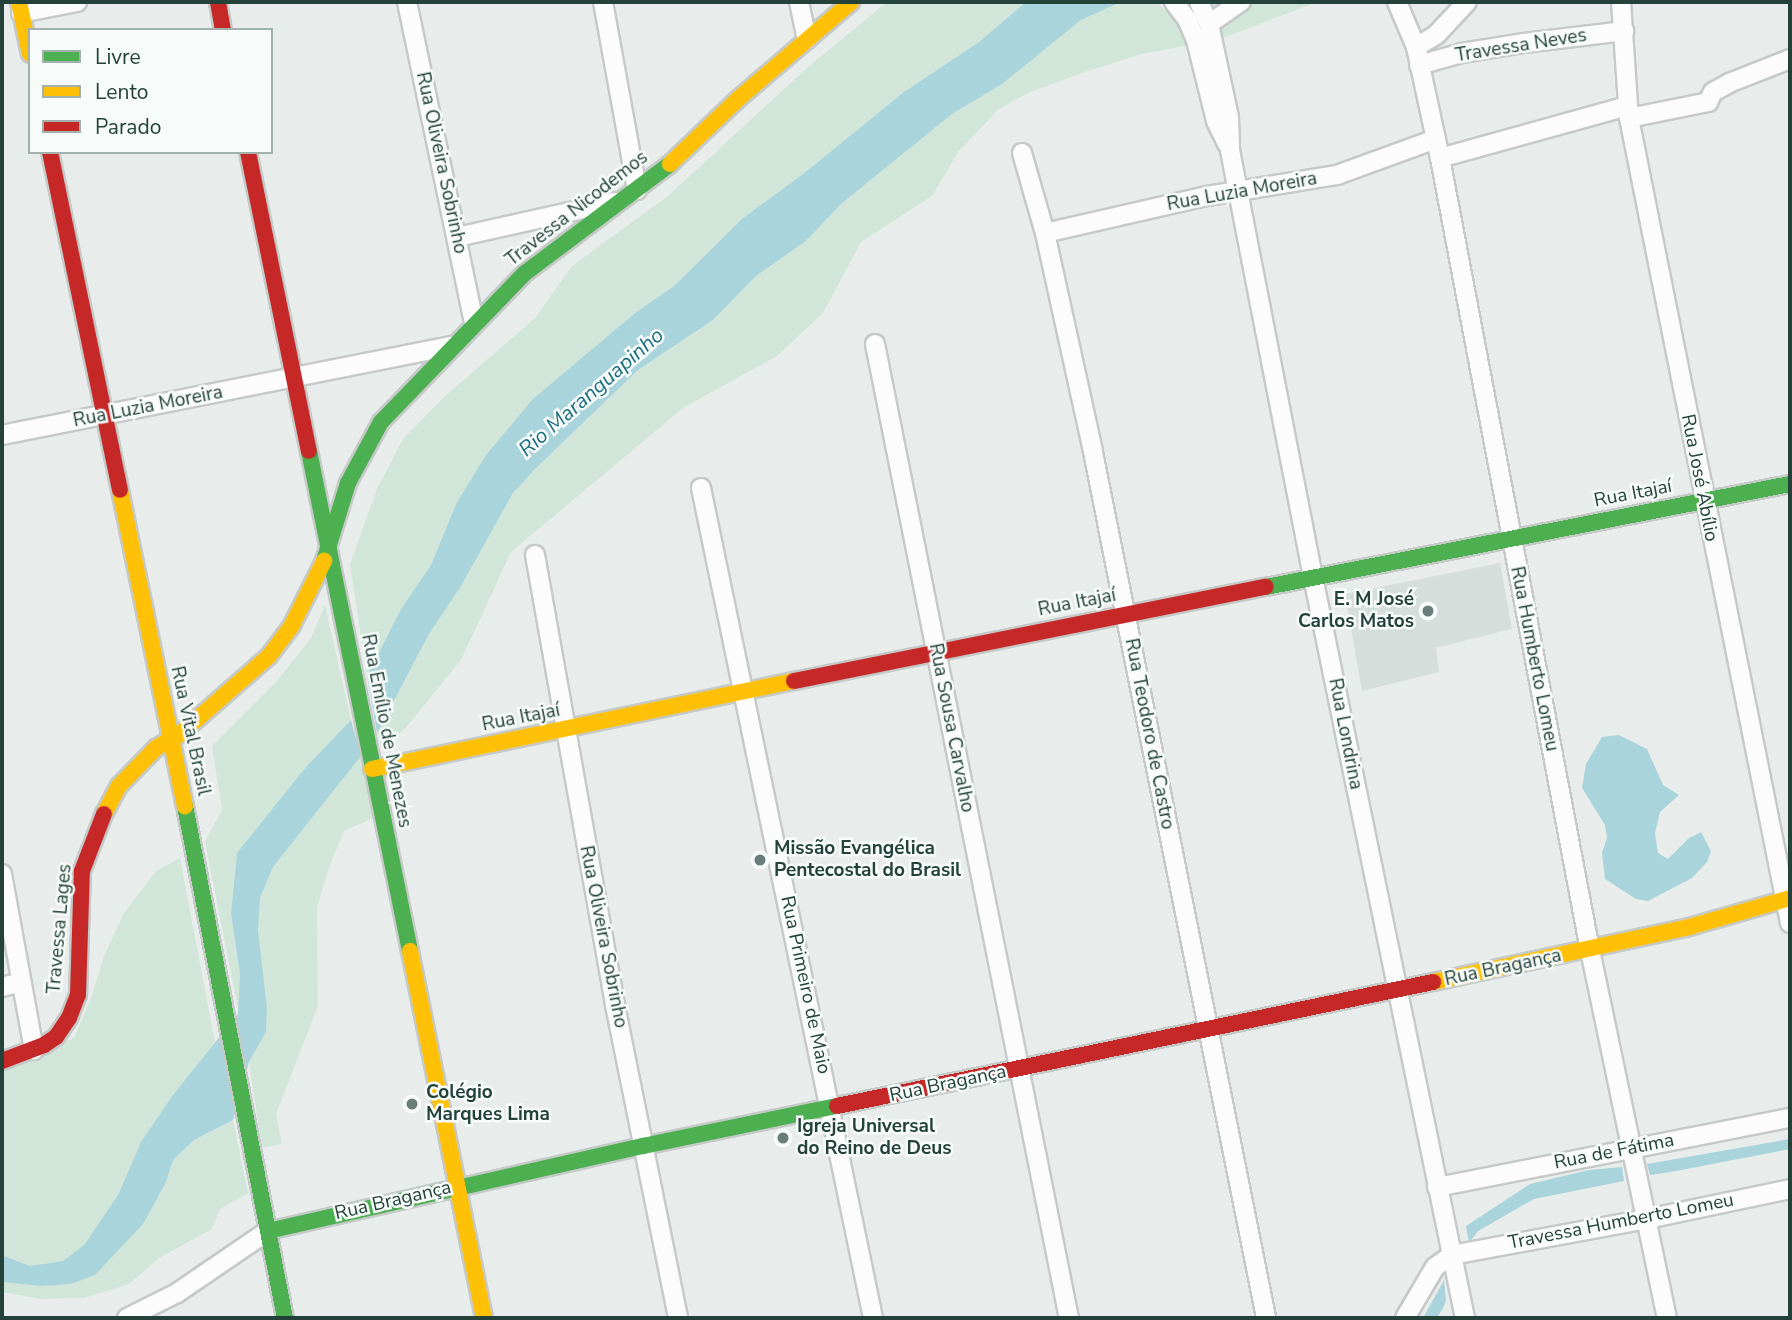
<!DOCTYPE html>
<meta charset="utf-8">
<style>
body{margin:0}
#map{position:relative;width:1792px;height:1320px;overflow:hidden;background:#e8edeb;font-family:"Nunito Sans",sans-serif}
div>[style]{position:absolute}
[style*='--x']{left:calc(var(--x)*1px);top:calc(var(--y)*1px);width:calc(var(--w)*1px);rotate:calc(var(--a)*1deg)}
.built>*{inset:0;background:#d6dedb}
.green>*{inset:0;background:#d1e6d8}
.water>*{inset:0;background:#a9d4db}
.roads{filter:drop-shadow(2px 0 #c5cac8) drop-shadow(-2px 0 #c5cac8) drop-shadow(0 2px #c5cac8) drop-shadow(0 -2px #c5cac8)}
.street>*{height:18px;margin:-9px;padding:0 9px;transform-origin:9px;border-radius:9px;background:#fcfcfc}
.fast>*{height:16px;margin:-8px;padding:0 8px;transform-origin:8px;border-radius:8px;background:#4caf50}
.slow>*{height:16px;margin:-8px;padding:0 8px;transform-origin:8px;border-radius:8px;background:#ffc107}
.jam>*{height:16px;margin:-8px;padding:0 8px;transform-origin:8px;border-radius:8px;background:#c62828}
.dots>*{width:19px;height:19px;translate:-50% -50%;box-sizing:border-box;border:4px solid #f7fbf9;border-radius:50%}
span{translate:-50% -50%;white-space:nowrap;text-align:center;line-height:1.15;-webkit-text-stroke:5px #f7fbf9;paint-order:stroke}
.street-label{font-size:19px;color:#24423a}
.poi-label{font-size:19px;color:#24423a;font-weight:700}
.right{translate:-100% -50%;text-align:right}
.left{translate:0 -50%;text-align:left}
.water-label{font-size:21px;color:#1c6f80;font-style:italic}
.frame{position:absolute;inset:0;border:4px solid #24423a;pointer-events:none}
.legend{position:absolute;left:28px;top:28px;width:245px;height:126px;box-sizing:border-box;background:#f7fbf9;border:2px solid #a3b1ad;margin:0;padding:9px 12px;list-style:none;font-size:21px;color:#24423a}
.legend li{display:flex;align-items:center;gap:14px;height:35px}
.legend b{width:35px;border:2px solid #a3b1ad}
</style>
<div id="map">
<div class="built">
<i style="clip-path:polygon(1500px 563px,1512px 629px,1436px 648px,1439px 672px,1362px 691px,1345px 594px)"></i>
</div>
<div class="green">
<i style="clip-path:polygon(887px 2px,1026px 2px,979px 42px,904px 92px,803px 174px,743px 218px,674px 286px,635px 313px,533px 399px,456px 504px,431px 565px,401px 609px,367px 676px,350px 564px,377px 489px,403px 439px,444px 397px,535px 318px,572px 266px,668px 196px,807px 68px)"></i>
<i style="clip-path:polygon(1121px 2px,1157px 2px,1181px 26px,1190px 45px,1141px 54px,1082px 73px,1028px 93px,999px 109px,958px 152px,932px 196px,861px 242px,823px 313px,777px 356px,683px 408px,511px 552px,461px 660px,404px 730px,381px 746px,377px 733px,429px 634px,461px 586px,513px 493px,535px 469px,638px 370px,713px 320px,756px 276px,806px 241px,841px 204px,952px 114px,1002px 84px,1081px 20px)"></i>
<i style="clip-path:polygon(1212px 2px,1317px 2px,1220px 39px,1219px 13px)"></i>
<i style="clip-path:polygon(325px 605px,351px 720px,305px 768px,237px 853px,231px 913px,240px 975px,239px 1014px,205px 842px,222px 810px,212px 746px,277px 681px,311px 638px)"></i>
<i style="clip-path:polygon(361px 756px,373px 818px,344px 831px,330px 865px,317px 907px,318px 1006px,276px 1114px,282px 1144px,262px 1148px,249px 1062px,266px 1032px,258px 930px,260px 898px,273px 867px)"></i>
<i style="clip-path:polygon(180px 858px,215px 1043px,141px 1142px,118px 1195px,84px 1245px,63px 1261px,30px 1266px,2px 1255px,2px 1069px,74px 1038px,92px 996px,104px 956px,124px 913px,156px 871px)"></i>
<i style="clip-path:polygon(233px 1120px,248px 1193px,220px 1209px,212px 1229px,159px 1258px,129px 1284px,84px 1298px,41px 1299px,2px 1292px,2px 1282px,41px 1286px,71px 1284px,166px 1182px,173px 1160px,194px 1140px)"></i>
</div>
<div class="water">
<i style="clip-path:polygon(1026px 2px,1121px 2px,1081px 20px,1002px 84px,952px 114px,841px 204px,806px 241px,756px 276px,713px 320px,638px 370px,535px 469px,513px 493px,461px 586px,429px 634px,377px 733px,367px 676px,401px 609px,431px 565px,456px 504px,486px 455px,533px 399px,635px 313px,674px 286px,743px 218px,803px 174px,904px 92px,979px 42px)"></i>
<i style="clip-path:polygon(351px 720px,361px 756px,273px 867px,260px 898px,258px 930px,267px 1009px,266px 1032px,249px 1062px,233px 1120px,194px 1140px,173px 1160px,166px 1182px,143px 1224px,95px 1275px,71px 1284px,41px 1286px,2px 1282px,2px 1255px,30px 1266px,63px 1261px,84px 1245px,118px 1195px,141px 1142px,173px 1095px,238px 1014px,240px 975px,231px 913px,237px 853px,305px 768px)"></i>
<i style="clip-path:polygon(1619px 735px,1647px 749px,1663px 785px,1679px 795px,1660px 812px,1655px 833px,1658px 853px,1668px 859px,1689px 838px,1701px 832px,1711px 851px,1707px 862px,1692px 878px,1648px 901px,1636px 899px,1605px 879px,1602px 853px,1607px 838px,1605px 825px,1582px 788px,1586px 764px,1602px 737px)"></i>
<i style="clip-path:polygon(1790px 1139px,1790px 1149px,1671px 1172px,1650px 1175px,1647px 1164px)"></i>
<i style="clip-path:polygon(1622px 1167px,1624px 1181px,1534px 1199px,1478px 1231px,1469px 1243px,1466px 1226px,1530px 1184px,1589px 1170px)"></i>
<i style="clip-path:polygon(1444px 1280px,1446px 1301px,1443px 1308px,1437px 1318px,1423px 1318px)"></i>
</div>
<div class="roads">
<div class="street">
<i style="--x:407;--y:2;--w:329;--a:78.2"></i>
<i style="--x:603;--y:2;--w:191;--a:79.7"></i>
<i style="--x:799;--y:2;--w:38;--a:78"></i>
<i style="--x:1174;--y:2;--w:21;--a:53"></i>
<i style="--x:1187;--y:19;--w:23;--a:67"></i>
<i style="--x:1196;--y:40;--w:83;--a:76.1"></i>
<i style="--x:1216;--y:121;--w:25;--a:64"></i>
<i style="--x:1199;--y:2;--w:24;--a:66"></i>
<i style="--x:1209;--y:24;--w:95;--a:77.9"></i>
<i style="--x:1229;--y:117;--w:33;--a:88"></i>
<i style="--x:1230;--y:150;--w:435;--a:79"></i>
<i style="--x:1313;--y:577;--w:756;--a:78.41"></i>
<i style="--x:1397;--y:2;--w:49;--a:67.1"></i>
<i style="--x:1416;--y:47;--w:114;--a:77.8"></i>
<i style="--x:1440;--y:158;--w:806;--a:79.28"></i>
<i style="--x:1590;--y:950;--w:376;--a:78.2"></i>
<i style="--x:1621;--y:2;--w:116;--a:86.1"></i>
<i style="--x:1629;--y:118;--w:821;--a:78.69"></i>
<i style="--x:21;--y:13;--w:57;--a:-11.1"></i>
<i style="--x:1209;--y:24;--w:39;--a:-35"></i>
<i style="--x:1416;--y:47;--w:23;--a:-31"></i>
<i style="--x:1436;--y:35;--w:45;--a:-46.8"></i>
<i style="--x:1419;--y:65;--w:45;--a:-15.6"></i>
<i style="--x:1462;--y:53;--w:63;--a:-9.2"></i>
<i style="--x:1524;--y:43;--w:101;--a:-6.8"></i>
<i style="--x:1629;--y:118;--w:81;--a:-11.4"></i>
<i style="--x:1708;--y:102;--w:11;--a:-63"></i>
<i style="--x:1713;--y:92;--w:18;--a:-29"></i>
<i style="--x:1729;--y:83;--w:66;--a:-21.5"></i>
<i style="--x:1022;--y:153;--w:83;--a:74"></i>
<i style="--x:1045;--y:233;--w:224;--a:77.6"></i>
<i style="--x:1093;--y:452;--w:883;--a:78.7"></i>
<i style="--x:1440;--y:158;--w:194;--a:-15.5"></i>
<i style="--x:1045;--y:233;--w:166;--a:-12.9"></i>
<i style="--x:1207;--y:196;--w:132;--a:-9.2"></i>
<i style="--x:1337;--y:175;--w:105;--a:-20"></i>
<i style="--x:457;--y:237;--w:161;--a:-12.6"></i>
<i style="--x:875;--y:344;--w:993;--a:78.74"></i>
<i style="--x:2;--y:435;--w:460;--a:-11.2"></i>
<i style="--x:701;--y:488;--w:848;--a:78.29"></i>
<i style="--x:535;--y:555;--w:457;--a:79.9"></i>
<i style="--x:615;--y:1005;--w:319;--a:78.6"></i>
<i style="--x:2;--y:874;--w:179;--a:79.7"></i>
<i style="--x:2;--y:987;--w:20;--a:-15"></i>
<i style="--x:1437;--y:1187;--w:360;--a:-11.1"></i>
<i style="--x:127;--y:1318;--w:56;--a:-26.6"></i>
<i style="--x:177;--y:1293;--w:110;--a:-34.3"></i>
<i style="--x:1405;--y:1318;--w:59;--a:-59.5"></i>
<i style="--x:1435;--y:1267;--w:21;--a:-35"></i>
<i style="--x:1452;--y:1255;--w:198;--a:-10.5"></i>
<i style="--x:1647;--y:1219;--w:146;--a:-11.8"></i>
</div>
<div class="fast">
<i style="--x:309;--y:451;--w:510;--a:78.58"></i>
<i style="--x:324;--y:561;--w:82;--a:-72.9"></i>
<i style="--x:348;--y:483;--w:69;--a:-61.6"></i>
<i style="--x:381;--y:422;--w:207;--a:-46"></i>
<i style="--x:525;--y:273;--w:181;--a:-36.9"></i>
<i style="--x:1266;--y:587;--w:534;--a:-11.12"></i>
<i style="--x:185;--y:806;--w:522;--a:78.95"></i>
<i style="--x:268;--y:1231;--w:385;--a:-12.8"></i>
<i style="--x:643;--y:1146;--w:198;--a:-11.7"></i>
</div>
<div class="slow">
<i style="--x:19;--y:2;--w:53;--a:78.1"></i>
<i style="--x:670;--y:164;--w:94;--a:-43.7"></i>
<i style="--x:738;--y:99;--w:149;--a:-40.6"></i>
<i style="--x:120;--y:490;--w:323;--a:78.4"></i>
<i style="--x:372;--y:769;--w:431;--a:-11.8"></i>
<i style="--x:104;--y:814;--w:32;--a:-62"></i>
<i style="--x:119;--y:786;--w:53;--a:-45.8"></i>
<i style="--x:156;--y:748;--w:28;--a:-30"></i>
<i style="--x:180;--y:734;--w:118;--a:-41.2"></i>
<i style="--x:269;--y:656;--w:39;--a:-53"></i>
<i style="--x:292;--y:625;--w:72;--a:-63.4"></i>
<i style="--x:410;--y:951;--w:374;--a:78.6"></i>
<i style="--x:1433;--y:982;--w:262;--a:-12.1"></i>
<i style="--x:1689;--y:927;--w:105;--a:-16"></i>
</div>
<div class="jam">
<i style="--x:218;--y:2;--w:28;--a:80"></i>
<i style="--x:50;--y:152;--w:345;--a:78.3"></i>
<i style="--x:248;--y:152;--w:305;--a:78.5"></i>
<i style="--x:794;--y:681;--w:481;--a:-11.3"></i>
<i style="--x:2;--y:1061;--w:45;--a:-20.9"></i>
<i style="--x:44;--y:1045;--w:14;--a:-34"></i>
<i style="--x:56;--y:1037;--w:23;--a:-56"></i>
<i style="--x:69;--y:1018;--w:25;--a:-69"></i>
<i style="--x:78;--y:995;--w:124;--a:-88.2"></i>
<i style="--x:82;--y:871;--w:61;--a:-68.9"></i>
<i style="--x:837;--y:1106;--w:609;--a:-11.75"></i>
</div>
</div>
<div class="dots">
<i style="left:1428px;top:611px;background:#697e78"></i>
<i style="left:760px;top:860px;background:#697e78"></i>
<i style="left:412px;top:1104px;background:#697e78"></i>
<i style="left:783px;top:1138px;background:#697e78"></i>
</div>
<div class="street-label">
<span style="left:1521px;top:46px;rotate:-9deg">Travessa Neves</span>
<span style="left:441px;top:163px;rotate:78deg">Rua Oliveira Sobrinho</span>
<span style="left:1242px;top:192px;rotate:-10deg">Rua Luzia Moreira</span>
<span style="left:577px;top:209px;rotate:-38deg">Travessa Nicodemos</span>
<span style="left:148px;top:407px;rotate:-11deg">Rua Luzia Moreira</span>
<span style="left:1699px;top:478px;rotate:79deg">Rua José Abílio</span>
<span style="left:1633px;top:494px;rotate:-11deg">Rua Itajaí</span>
<span style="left:1077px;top:603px;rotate:-11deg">Rua Itajaí</span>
<span style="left:1534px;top:659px;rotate:79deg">Rua Humberto Lomeu</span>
<span style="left:521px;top:718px;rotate:-11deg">Rua Itajaí</span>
<span style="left:951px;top:728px;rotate:79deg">Rua Sousa Carvalho</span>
<span style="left:190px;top:731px;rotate:78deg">Rua Vital Brasil</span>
<span style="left:386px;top:731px;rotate:79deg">Rua Emílio de Menezes</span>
<span style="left:1149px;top:734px;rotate:79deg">Rua Teodoro de Castro</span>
<span style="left:1345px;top:734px;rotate:79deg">Rua Londrina</span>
<span style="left:60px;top:929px;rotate:-85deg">Travessa Lages</span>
<span style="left:603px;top:937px;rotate:79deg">Rua Oliveira Sobrinho</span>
<span style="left:1503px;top:968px;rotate:-12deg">Rua Bragança</span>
<span style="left:805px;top:985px;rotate:78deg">Rua Primeiro de Maio</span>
<span style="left:948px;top:1084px;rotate:-12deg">Rua Bragança</span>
<span style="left:1614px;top:1152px;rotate:-11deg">Rua de Fátima</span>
<span style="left:393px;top:1201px;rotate:-13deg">Rua Bragança</span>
<span style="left:1621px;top:1222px;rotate:-11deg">Travessa Humberto Lomeu</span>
</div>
<div class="poi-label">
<span class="right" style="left:1414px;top:611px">E. M José<br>Carlos Matos</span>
<span class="left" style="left:774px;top:860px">Missão Evangélica<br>Pentecostal do Brasil</span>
<span class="left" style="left:426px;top:1104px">Colégio<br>Marques Lima</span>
<span class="left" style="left:797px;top:1138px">Igreja Universal<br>do Reino de Deus</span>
</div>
<div class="water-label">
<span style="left:591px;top:392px;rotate:-41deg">Rio Maranguapinho</span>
</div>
<div class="frame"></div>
<ul class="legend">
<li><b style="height:9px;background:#4caf50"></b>Livre</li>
<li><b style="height:9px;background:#ffc107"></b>Lento</li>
<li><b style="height:9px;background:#c62828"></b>Parado</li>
</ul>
</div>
